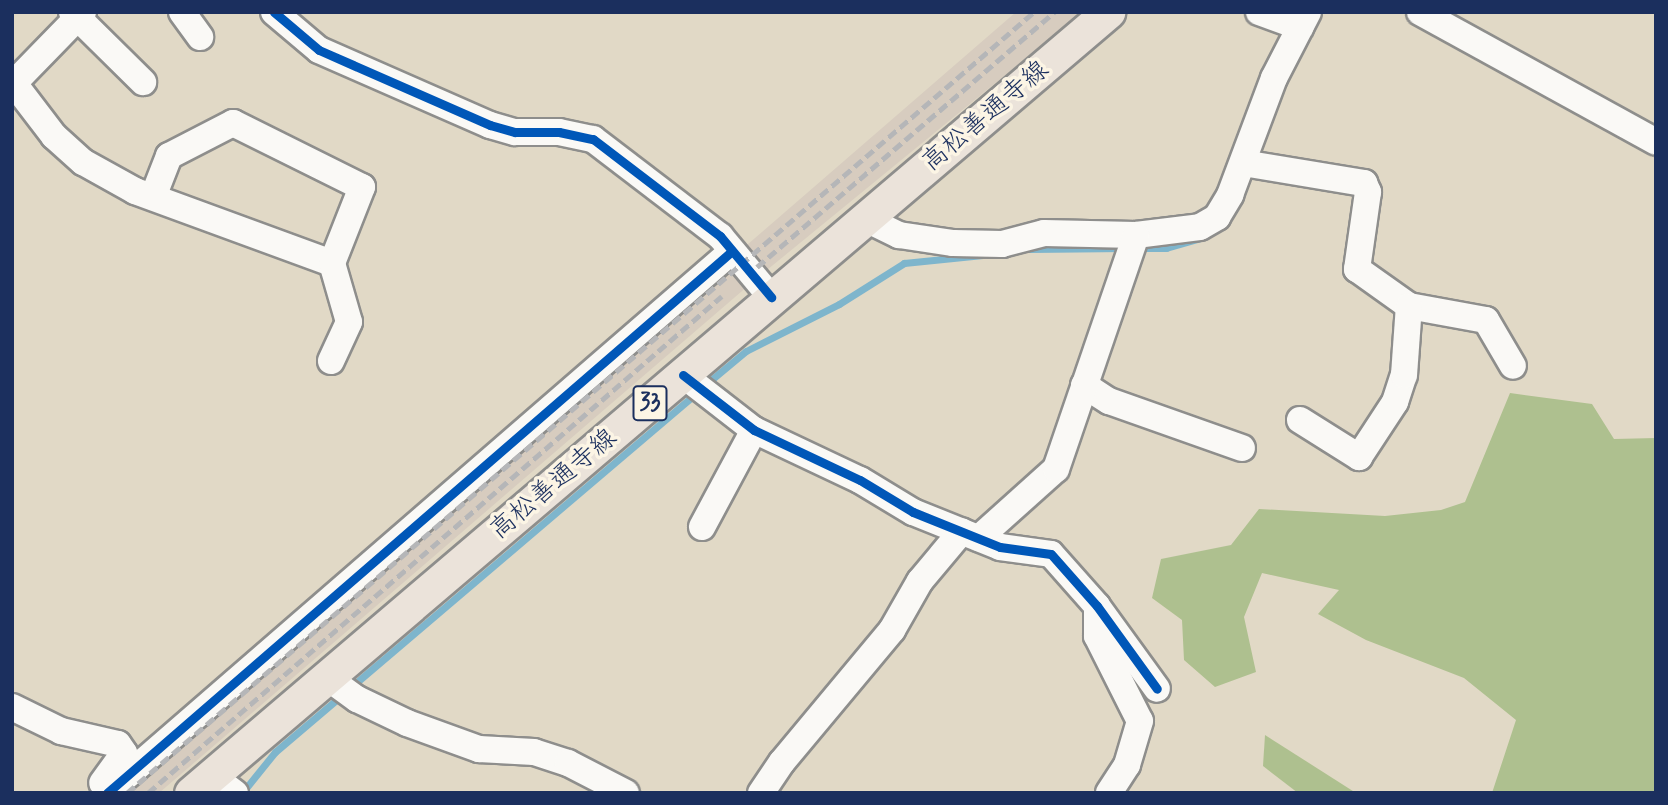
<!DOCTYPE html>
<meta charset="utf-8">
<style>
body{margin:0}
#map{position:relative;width:1668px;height:805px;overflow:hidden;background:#e1d9c6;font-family:Mynerve,"Klee One",sans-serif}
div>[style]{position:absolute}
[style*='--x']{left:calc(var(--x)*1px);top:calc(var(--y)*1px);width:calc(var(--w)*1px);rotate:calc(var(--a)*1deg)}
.industrial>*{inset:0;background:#d7ccbf}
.forest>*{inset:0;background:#aec08f}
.stream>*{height:7px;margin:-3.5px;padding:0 3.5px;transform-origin:3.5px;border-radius:3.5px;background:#7eb5cc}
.roads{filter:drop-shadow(2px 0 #8e8e8c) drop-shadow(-2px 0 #8e8e8c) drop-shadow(0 2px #8e8e8c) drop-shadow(0 -2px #8e8e8c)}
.minor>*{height:26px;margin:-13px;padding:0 13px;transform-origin:13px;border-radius:13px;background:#faf9f6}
.major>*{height:33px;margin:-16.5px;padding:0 16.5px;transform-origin:16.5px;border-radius:16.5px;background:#ebe3da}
.rail>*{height:5px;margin-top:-2.5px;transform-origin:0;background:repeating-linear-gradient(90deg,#b5b6b8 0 10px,transparent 0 15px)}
.cycleway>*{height:9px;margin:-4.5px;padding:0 4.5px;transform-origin:4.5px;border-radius:4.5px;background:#0057b8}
span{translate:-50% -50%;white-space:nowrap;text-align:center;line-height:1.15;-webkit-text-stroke:7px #fcf5e5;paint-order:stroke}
.shield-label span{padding:2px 5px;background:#fcf5e5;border:2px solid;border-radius:5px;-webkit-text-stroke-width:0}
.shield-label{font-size:24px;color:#1b2f5e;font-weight:700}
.street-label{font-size:26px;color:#1b2f5e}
.frame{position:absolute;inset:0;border:14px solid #1b2f5e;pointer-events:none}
</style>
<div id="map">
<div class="industrial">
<i style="clip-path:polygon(1016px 12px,1082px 12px,756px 279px,159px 793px,114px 793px)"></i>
</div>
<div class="forest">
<i style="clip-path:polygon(1510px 393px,1592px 404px,1614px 439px,1656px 438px,1656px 793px,1492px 793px,1516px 720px,1464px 678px,1366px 640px,1318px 614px,1339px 590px,1262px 573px,1244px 617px,1256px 672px,1215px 687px,1184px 660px,1182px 620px,1152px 598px,1161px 559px,1231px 545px,1259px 509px,1385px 516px,1441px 510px,1465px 502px)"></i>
<i style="clip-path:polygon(1265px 735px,1356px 793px,1298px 793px,1263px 766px)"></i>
</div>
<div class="stream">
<i style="--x:1137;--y:248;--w:29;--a:0"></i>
<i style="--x:1166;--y:248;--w:40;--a:-16"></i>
<i style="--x:1029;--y:249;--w:97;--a:-0.6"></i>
<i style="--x:705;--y:385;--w:53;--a:-39.7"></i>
<i style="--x:746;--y:351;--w:104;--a:-26.8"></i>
<i style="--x:839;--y:304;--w:77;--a:-32.2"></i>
<i style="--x:904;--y:263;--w:79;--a:-5.8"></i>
<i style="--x:351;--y:687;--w:454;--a:-40.4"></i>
<i style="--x:242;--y:793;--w:53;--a:-51.2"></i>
<i style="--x:275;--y:752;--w:88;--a:-40.4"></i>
</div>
<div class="roads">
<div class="minor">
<i style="--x:72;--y:12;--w:100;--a:44.6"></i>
<i style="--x:182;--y:12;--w:31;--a:54"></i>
<i style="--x:274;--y:12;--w:59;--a:40.2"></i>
<i style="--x:319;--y:50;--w:187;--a:23.7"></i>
<i style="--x:490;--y:125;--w:26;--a:16"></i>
<i style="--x:515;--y:132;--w:44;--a:0"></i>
<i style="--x:559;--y:132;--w:35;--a:12"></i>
<i style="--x:593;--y:139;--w:160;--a:37.4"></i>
<i style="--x:720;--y:236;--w:80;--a:50.1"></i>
<i style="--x:1259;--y:12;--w:44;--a:20.1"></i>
<i style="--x:1420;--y:12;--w:269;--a:28.8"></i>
<i style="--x:12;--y:81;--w:69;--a:52.6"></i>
<i style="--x:54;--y:136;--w:39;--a:42"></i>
<i style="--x:83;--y:162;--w:60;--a:29.1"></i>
<i style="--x:135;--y:191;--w:210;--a:20.1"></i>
<i style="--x:332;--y:263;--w:61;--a:73.9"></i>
<i style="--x:349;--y:322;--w:43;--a:114.8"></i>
<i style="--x:14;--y:83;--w:99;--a:-45.8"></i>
<i style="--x:1243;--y:163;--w:123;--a:9.4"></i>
<i style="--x:1364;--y:183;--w:10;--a:66"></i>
<i style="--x:1368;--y:192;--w:78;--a:98.1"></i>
<i style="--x:1357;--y:269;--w:64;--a:35.4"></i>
<i style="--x:1409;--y:306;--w:78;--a:10.3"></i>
<i style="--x:1486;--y:320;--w:53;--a:59.6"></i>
<i style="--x:153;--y:197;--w:44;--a:-68.7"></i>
<i style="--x:169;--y:156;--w:72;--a:-27.3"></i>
<i style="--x:233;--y:123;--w:144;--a:26.4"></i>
<i style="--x:362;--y:187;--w:82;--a:111.5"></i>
<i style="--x:866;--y:219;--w:37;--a:26"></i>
<i style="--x:899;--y:235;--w:55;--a:8.4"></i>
<i style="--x:953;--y:243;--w:49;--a:1.2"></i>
<i style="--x:1002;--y:244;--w:43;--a:-14.7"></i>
<i style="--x:1044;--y:233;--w:92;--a:1.2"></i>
<i style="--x:1136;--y:235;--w:64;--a:-7.1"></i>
<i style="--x:1200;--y:227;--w:20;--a:-30"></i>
<i style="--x:1217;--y:217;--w:26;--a:-59"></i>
<i style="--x:1230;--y:195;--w:125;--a:-69.4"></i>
<i style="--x:1274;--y:78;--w:74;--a:-62.7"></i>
<i style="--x:683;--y:375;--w:90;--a:37.8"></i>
<i style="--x:754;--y:430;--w:117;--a:25.3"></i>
<i style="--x:860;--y:480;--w:62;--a:31.1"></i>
<i style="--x:913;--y:512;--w:94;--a:21.9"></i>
<i style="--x:1000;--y:547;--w:51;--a:7.8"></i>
<i style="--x:1051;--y:554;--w:69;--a:48.5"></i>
<i style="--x:1097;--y:606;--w:102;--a:54.1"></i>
<i style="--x:1084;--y:385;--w:30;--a:33"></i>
<i style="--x:1109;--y:401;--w:141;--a:19.5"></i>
<i style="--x:1300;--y:420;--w:70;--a:32.1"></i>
<i style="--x:1359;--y:457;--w:66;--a:-56.8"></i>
<i style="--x:1395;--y:402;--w:28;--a:-72"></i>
<i style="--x:1404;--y:375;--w:69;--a:-85.9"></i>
<i style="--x:702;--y:527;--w:110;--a:-61.8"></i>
<i style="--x:979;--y:538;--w:103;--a:-41.9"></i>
<i style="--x:1056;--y:469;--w:247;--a:-71.1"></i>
<i style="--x:1097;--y:606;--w:30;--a:90"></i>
<i style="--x:1097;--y:636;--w:95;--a:63.2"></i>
<i style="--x:1140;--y:721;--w:46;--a:106.5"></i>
<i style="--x:1127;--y:765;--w:33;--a:123"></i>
<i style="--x:328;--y:678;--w:36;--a:36"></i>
<i style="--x:357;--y:699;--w:55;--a:25.6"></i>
<i style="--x:407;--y:723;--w:77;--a:19.9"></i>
<i style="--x:479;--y:749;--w:55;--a:3.1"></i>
<i style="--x:534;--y:752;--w:36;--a:18"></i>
<i style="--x:568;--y:763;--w:65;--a:27.3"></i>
<i style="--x:12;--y:707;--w:55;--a:26.1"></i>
<i style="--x:61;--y:731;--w:58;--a:12.8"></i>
<i style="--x:118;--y:744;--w:11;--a:56"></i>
<i style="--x:124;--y:753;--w:37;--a:126"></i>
<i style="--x:211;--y:775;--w:30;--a:37"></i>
<i style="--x:107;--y:793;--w:827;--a:-40.93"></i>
<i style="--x:761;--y:793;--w:37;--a:-56"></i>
<i style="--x:782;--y:762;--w:172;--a:-50.2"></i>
<i style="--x:892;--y:630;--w:56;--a:-60.3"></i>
<i style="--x:920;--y:581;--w:65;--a:-50"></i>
</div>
<div class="major">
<i style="--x:191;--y:793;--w:1205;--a:-40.42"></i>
</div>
</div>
<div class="rail">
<i style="--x:757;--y:267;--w:392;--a:-40.6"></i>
<i style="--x:127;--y:793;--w:1197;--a:-40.73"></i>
<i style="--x:148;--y:793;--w:759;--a:-40.89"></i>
</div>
<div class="cycleway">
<i style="--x:274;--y:12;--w:59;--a:40.2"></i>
<i style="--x:319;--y:50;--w:187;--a:23.7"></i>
<i style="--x:490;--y:125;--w:26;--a:16"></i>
<i style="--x:515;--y:132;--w:44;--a:0"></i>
<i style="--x:559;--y:132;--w:35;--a:12"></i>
<i style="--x:593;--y:139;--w:160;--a:37.4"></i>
<i style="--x:720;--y:236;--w:80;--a:50.1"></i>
<i style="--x:683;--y:375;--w:90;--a:37.8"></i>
<i style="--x:754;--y:430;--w:117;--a:25.3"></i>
<i style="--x:860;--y:480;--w:62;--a:31.1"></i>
<i style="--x:913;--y:512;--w:94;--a:21.9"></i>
<i style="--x:1000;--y:547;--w:51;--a:7.8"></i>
<i style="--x:1051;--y:554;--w:69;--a:48.5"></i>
<i style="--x:1097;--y:606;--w:102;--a:54.1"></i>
<i style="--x:107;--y:793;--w:827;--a:-40.93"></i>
</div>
<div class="shield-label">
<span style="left:650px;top:403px">33</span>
</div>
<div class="street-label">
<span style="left:986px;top:117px;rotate:-40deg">高松善通寺線</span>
<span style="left:554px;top:485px;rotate:-40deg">高松善通寺線</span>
</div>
<div class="frame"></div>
</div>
